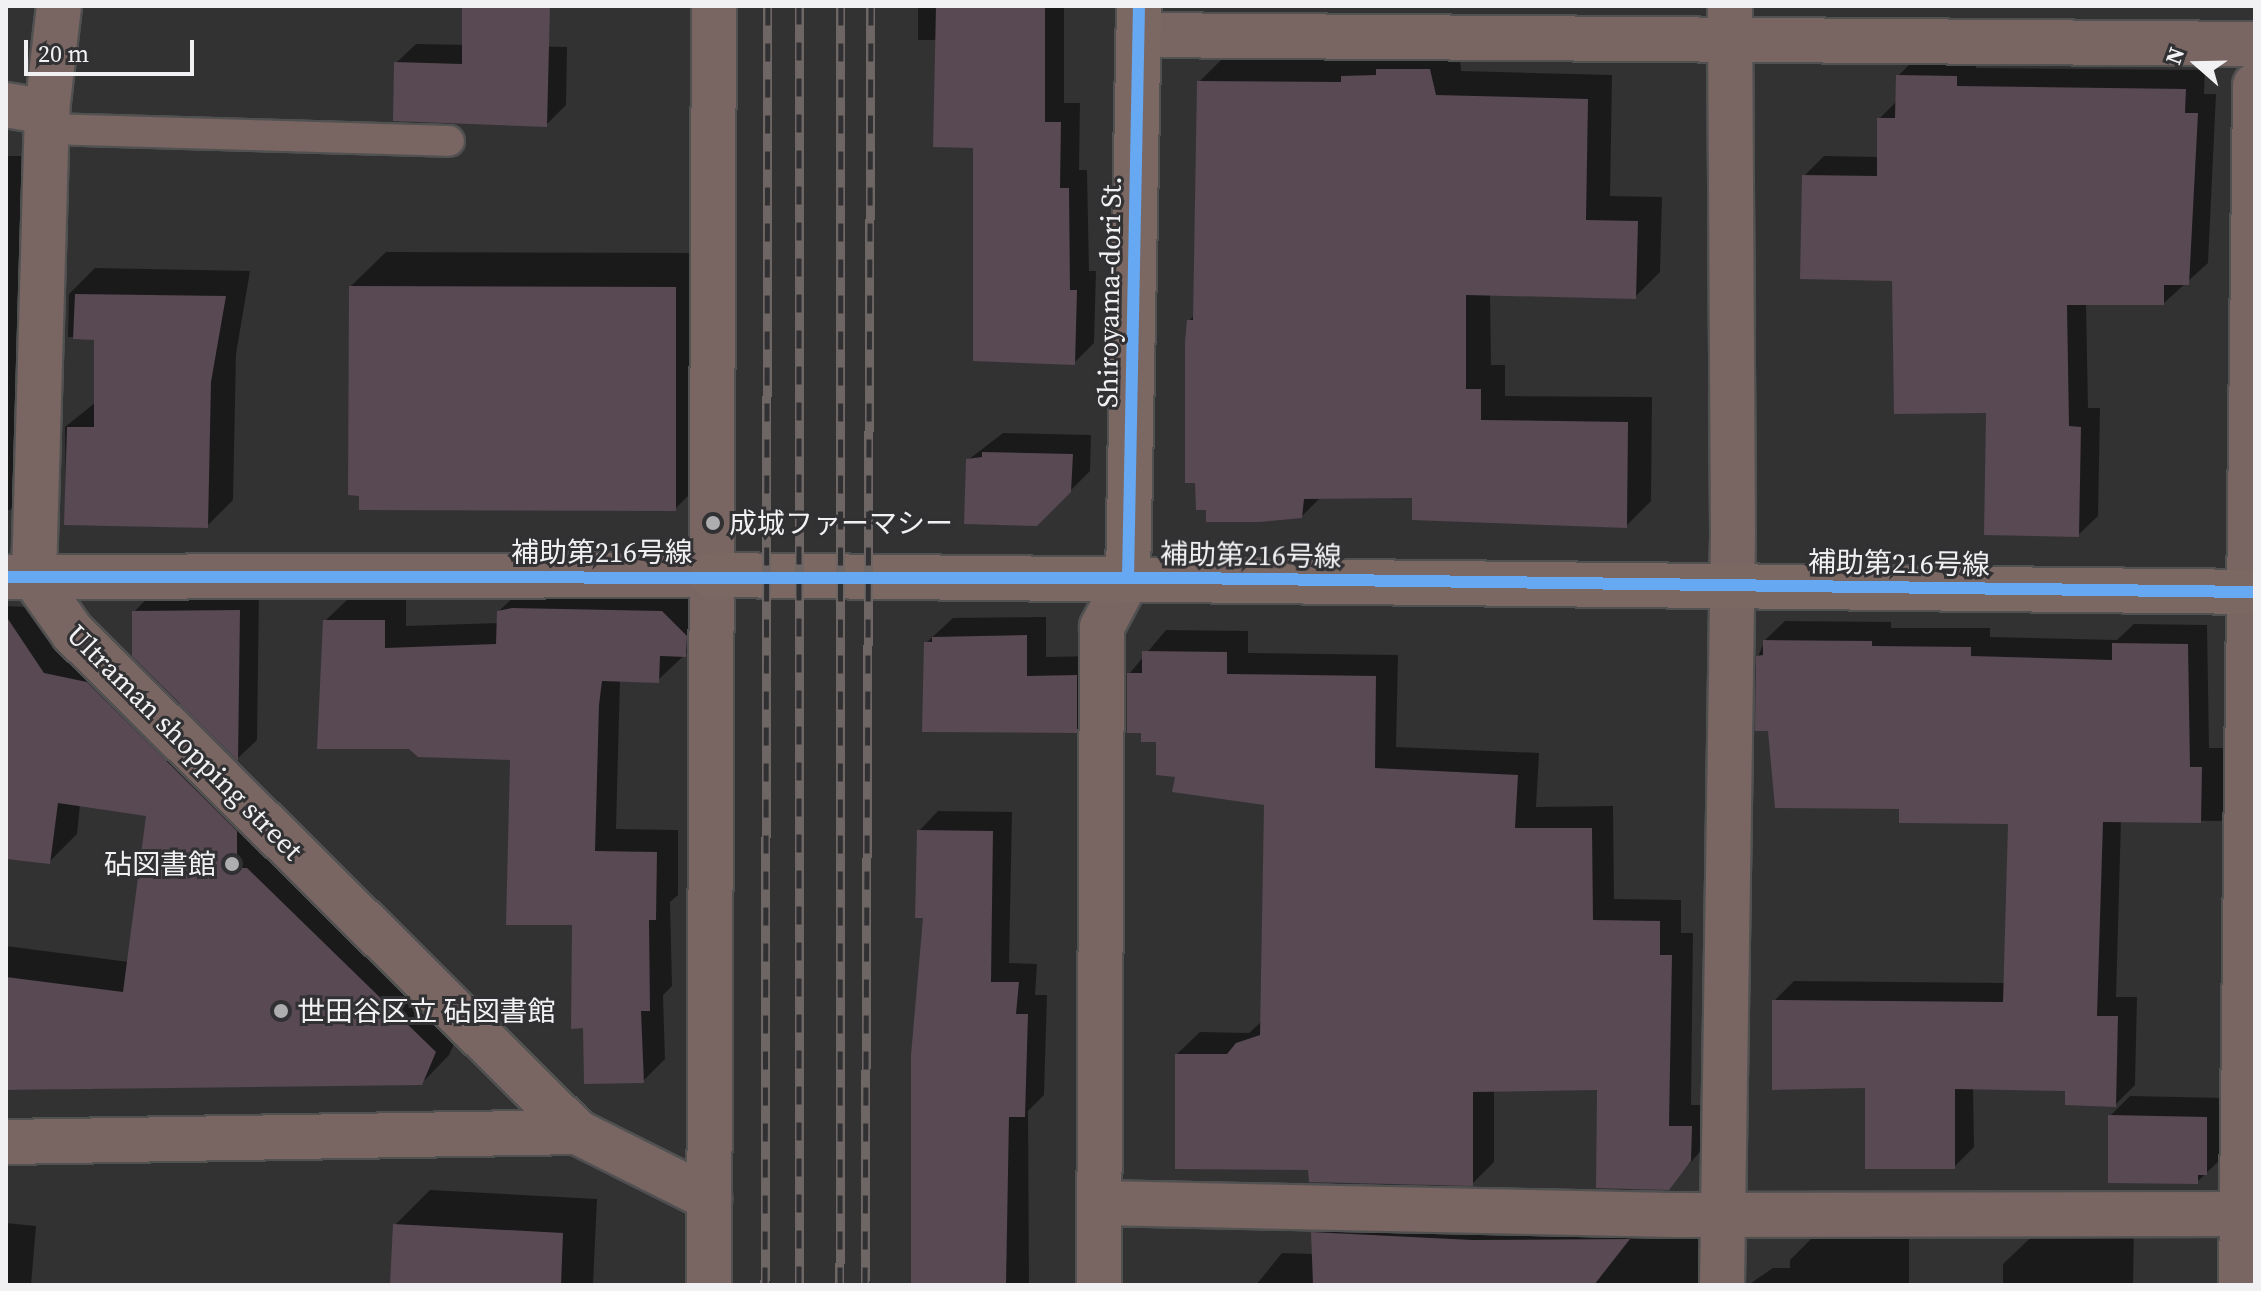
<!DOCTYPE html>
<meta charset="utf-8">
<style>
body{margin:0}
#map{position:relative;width:2261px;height:1291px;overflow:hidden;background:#323233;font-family:"Source Serif 4","Noto Sans JP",serif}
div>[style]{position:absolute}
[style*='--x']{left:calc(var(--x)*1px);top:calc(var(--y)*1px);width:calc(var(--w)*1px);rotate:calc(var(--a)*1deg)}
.shadow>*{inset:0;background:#0007}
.building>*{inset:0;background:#584953}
.roads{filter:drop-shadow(2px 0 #515152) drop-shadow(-2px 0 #515152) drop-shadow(0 2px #515152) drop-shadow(0 -2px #515152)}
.lane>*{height:30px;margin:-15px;padding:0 15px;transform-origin:15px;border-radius:15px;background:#796662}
.street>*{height:44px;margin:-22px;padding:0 22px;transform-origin:22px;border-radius:22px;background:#796662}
.secondary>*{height:44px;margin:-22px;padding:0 22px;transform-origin:22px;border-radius:22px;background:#7b6863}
.rail>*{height:9px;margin-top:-4.5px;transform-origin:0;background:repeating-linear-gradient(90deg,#313134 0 18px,#6e6665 0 36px);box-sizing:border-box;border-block:2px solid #6e6665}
.cycleway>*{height:12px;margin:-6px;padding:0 6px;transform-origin:6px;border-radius:6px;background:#66a8f1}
.dots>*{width:22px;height:22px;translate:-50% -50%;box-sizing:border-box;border:4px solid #313134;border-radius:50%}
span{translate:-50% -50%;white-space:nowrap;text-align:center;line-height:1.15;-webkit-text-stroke:6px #313134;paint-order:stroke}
.street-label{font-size:28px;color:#f1f1f3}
.poi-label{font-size:28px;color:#f1f1f3}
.left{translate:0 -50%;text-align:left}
.right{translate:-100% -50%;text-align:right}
.frame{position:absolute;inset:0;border:8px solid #f1f1f3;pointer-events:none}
.north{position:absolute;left:2157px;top:24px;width:80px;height:80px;-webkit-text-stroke:6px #313134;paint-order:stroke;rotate:290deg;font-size:22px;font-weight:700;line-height:32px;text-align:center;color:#f1f1f3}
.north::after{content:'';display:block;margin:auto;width:28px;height:36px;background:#f1f1f3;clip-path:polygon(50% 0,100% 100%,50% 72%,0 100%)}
.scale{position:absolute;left:24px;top:40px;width:170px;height:36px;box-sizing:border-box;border:4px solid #f1f1f3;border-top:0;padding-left:10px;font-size:24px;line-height:28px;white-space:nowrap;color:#f1f1f3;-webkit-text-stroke:6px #313134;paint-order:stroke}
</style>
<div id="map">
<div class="shadow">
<i style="clip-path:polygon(918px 6px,1064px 6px,1064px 103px,1080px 103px,1079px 170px,1087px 170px,1089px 271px,1096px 271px,1094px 343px,1074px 363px,975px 146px,937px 40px,918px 40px)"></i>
<i style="clip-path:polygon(1756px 6px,1875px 6px,1873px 8px)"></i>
<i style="clip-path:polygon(416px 44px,567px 47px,566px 105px,546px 125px,396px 63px)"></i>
<i style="clip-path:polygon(1918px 56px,1976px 57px,1976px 68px,2205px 70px,2204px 94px,2216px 94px,2208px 263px,2164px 303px,2086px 303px,2088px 408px,2100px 408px,2098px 516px,2078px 535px,1894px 279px,1804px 176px,1824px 156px,1879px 157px,1879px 119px,1898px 100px,1898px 76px)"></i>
<i style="clip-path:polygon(1224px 57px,1460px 58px,1461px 71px,1612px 75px,1610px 196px,1662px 197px,1660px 272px,1635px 297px,1490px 293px,1491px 365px,1505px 365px,1505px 396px,1652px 397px,1651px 501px,1626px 526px,1414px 496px,1321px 497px,1302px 516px,1189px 321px,1195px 314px,1199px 82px)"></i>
<i style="clip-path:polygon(6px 156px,36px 156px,45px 476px,10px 510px,6px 510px)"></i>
<i style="clip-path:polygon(386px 252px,710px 253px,710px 474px,675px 509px,351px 286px)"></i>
<i style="clip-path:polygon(95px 268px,250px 271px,236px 354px,233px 500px,207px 526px,66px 523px,65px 427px,96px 402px,96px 338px,68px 337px,69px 294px)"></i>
<i style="clip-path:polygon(1003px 433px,1091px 435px,1090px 471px,1037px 524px,968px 460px)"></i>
<i style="clip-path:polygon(522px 589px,684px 589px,708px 613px,708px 633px,658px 680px,620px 679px,616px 829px,678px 830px,678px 895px,670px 902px,672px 986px,663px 995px,665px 1059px,643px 1081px,585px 1026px,574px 924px,512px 758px,409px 747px,325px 621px,348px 599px,406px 598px,406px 626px,499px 623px,499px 611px)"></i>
<i style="clip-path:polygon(259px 591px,257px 740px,238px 758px,134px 612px,153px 592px)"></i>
<i style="clip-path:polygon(6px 606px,47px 608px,463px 1024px,449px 1055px,422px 1083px,6px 1090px,6px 946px,129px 962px,148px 815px,80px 805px,77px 834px,49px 862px,6px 859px)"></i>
<i style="clip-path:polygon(1046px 617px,1046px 657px,1096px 656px,1095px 711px,1076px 731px,926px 643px,953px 618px)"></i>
<i style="clip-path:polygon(1785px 621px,1891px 622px,1891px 628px,1990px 628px,1990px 637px,2117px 640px,2134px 624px,2207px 625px,2209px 748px,2233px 748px,2240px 801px,2221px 821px,2121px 820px,2116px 997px,2137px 997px,2135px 1085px,2115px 1105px,2067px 1089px,1973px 1087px,1974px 1147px,1954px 1167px,1774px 1001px,1794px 981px,2006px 983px,2010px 822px,1901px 807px,1770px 729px,1758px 657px,1765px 640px)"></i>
<i style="clip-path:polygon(1166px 630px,1248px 631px,1248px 653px,1398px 655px,1396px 747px,1539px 753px,1536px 807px,1613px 806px,1614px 899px,1681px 900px,1681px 933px,1693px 933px,1691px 1105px,1713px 1105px,1713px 1137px,1668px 1188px,1599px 1088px,1494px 1090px,1494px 1162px,1472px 1184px,1310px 1168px,1177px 1054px,1200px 1032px,1249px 1033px,1262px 1021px,1266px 803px,1178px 776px,1129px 674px)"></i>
<i style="clip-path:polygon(938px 811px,1012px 812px,1009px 963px,1037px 964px,1035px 995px,1047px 995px,1044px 1095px,1028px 1111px,1029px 1285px,914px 1285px,925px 916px,919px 831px)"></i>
<i style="clip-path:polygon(2130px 1096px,2226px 1098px,2226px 1154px,2197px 1182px,2110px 1116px)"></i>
<i style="clip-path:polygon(430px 1190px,597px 1199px,593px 1285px,392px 1285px,395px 1225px)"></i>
<i style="clip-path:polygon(1338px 1208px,1711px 1222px,1734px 1281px,1747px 1285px,1256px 1285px,1282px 1253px,1313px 1254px,1313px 1233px)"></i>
<i style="clip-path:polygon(6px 1223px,36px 1226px,31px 1285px,6px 1285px)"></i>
<i style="clip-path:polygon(2042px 1227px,2134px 1228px,2133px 1285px,2003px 1285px,2003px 1264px)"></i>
<i style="clip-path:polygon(1816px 1234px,1909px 1234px,1909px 1285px,1748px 1285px,1773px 1268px,1790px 1268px,1790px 1260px)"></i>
</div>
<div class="building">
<i style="clip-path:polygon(462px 6px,550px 6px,547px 127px,393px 121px,394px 62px,462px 64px)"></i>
<i style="clip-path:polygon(936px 6px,1045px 6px,1045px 122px,1061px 122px,1060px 188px,1069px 188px,1070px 290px,1077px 290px,1075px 365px,973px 361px,973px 148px,933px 147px)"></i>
<i style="clip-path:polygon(1376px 69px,1430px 69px,1436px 95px,1588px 99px,1586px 220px,1638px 221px,1636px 299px,1466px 295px,1466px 389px,1481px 389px,1481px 420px,1628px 422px,1627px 528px,1412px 520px,1412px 498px,1304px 499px,1302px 518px,1260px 522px,1206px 522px,1206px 510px,1196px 510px,1195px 483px,1185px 483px,1185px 341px,1187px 320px,1193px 320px,1197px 81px,1341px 82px,1341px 76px,1376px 75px)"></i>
<i style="clip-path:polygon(1896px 75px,1957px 76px,1957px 86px,2186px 89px,2185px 113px,2198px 113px,2189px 285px,2164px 285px,2164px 305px,2067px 305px,2069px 426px,2081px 427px,2079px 537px,1984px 535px,1986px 413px,1894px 414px,1892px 281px,1800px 279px,1802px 175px,1877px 176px,1877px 118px,1895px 118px)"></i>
<i style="clip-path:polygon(349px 286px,676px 287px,676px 511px,359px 510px,359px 496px,348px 495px)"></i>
<i style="clip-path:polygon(75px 294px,226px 296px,211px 382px,208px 528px,64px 525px,67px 427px,94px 427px,94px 340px,73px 339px)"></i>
<i style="clip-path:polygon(982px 452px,1073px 454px,1071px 492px,1037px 526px,964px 524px,966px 459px,982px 457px)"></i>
<i style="clip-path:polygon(512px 608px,662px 611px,687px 636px,686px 657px,660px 656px,659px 683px,602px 681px,599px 705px,595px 851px,657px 852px,656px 920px,649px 920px,650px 1011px,641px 1011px,644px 1083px,584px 1084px,583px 1028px,571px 1029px,572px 925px,506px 925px,510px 760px,418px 757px,409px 749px,317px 749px,323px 620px,385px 620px,385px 648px,496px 644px,497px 611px)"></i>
<i style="clip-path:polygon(240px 610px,238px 761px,132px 656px,132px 611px)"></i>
<i style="clip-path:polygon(6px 616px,44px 673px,87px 682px,237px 831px,237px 868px,247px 868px,436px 1052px,422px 1085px,6px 1090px,6px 977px,123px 992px,146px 816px,58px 803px,50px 864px,6px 859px)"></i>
<i style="clip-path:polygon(1027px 635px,1027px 676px,1077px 675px,1077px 733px,922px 732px,924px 642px,932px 642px,932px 637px)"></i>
<i style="clip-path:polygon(1763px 640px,1872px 641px,1872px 646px,1971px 647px,1971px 656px,2112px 660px,2112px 643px,2188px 644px,2190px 767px,2202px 767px,2201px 823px,2103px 822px,2097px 1016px,2118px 1016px,2116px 1107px,2065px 1105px,2065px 1091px,1955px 1089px,1955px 1169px,1865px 1169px,1865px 1088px,1772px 1090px,1772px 1000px,2003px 1002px,2008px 824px,1899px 823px,1899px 809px,1775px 808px,1768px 731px,1755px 731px,1756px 656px,1763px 655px)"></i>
<i style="clip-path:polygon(1142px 651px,1227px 652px,1227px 674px,1376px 676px,1375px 768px,1518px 775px,1515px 828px,1592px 828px,1593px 920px,1660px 921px,1660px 955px,1672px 955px,1669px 1126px,1692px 1126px,1691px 1161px,1669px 1190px,1596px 1188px,1597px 1090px,1473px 1092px,1473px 1186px,1309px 1182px,1308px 1170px,1175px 1169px,1175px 1054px,1227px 1054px,1236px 1043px,1260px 1035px,1264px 805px,1172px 792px,1175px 777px,1156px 775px,1156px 742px,1141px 742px,1141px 733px,1127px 733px,1127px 673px,1142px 673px)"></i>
<i style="clip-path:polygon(917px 830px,993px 831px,991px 982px,1019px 982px,1016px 1014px,1028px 1014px,1025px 1117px,1009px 1117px,1006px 1285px,911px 1285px,911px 1055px,923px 918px,915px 918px)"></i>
<i style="clip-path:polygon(2108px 1115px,2207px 1117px,2207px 1175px,2198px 1175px,2198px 1184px,2108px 1183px)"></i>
<i style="clip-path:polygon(393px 1224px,563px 1233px,561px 1285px,390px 1285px)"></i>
<i style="clip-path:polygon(1311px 1232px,1472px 1240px,1630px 1239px,1594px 1285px,1313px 1285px)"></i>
</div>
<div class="roads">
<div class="lane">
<i style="--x:47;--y:129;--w:402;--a:1.7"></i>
</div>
<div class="street">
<i style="--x:59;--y:6;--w:107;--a:96.5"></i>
<i style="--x:47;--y:112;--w:466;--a:91.6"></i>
<i style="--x:34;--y:578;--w:67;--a:54.7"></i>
<i style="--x:73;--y:633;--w:709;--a:44.71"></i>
<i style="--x:577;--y:1132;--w:148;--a:26.6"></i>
<i style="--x:1138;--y:35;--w:1117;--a:0.46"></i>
<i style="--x:6;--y:105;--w:42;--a:9.7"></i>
<i style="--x:10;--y:577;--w:702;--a:-0.16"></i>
<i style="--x:6;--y:1142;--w:571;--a:-1"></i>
<i style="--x:1100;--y:1203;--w:573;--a:1.2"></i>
<i style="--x:1673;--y:1215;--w:582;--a:-0.1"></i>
<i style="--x:709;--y:1285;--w:1279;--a:-89.78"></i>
<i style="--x:1099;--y:1285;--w:658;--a:-89.74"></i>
<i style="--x:1102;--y:627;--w:55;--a:-62"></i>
<i style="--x:1722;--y:1285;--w:753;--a:-89.16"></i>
<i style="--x:1733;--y:532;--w:526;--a:-90.33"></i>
<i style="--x:2241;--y:1285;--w:1200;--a:-89.33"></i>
</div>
<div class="secondary">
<i style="--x:712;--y:575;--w:1543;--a:0.63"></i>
<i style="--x:1128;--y:578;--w:572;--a:-88.9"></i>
</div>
</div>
<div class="rail">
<i style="--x:799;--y:6;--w:1279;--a:90"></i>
<i style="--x:765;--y:1285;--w:1279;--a:-89.87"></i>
<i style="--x:840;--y:1285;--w:1279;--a:-89.96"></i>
<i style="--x:865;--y:1285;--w:1279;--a:-89.73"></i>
</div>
<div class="cycleway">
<i style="--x:6;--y:577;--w:1177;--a:0.05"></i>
<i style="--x:1183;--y:578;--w:1072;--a:0.75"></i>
<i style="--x:1128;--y:578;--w:572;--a:-88.9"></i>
</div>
<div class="dots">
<i style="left:713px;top:523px;background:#aeaeb0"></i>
<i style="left:232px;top:864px;background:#aeaeb0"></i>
<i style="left:281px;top:1011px;background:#aeaeb0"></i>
</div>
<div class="street-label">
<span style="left:1109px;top:292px;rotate:-89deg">Shiroyama-dori St.</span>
<span style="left:602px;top:552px">補助第216号線</span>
<span style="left:1251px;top:555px;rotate:1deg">補助第216号線</span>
<span style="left:1899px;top:563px;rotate:1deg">補助第216号線</span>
<span style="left:185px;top:742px;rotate:45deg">Ultraman shopping street</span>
</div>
<div class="poi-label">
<span class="left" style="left:729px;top:523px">成城ファーマシー</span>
<span class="right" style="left:216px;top:864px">砧図書館</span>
<span class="left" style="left:297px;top:1011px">世田谷区立 砧図書館</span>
</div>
<div class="frame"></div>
<div class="north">N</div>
<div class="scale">20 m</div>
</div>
